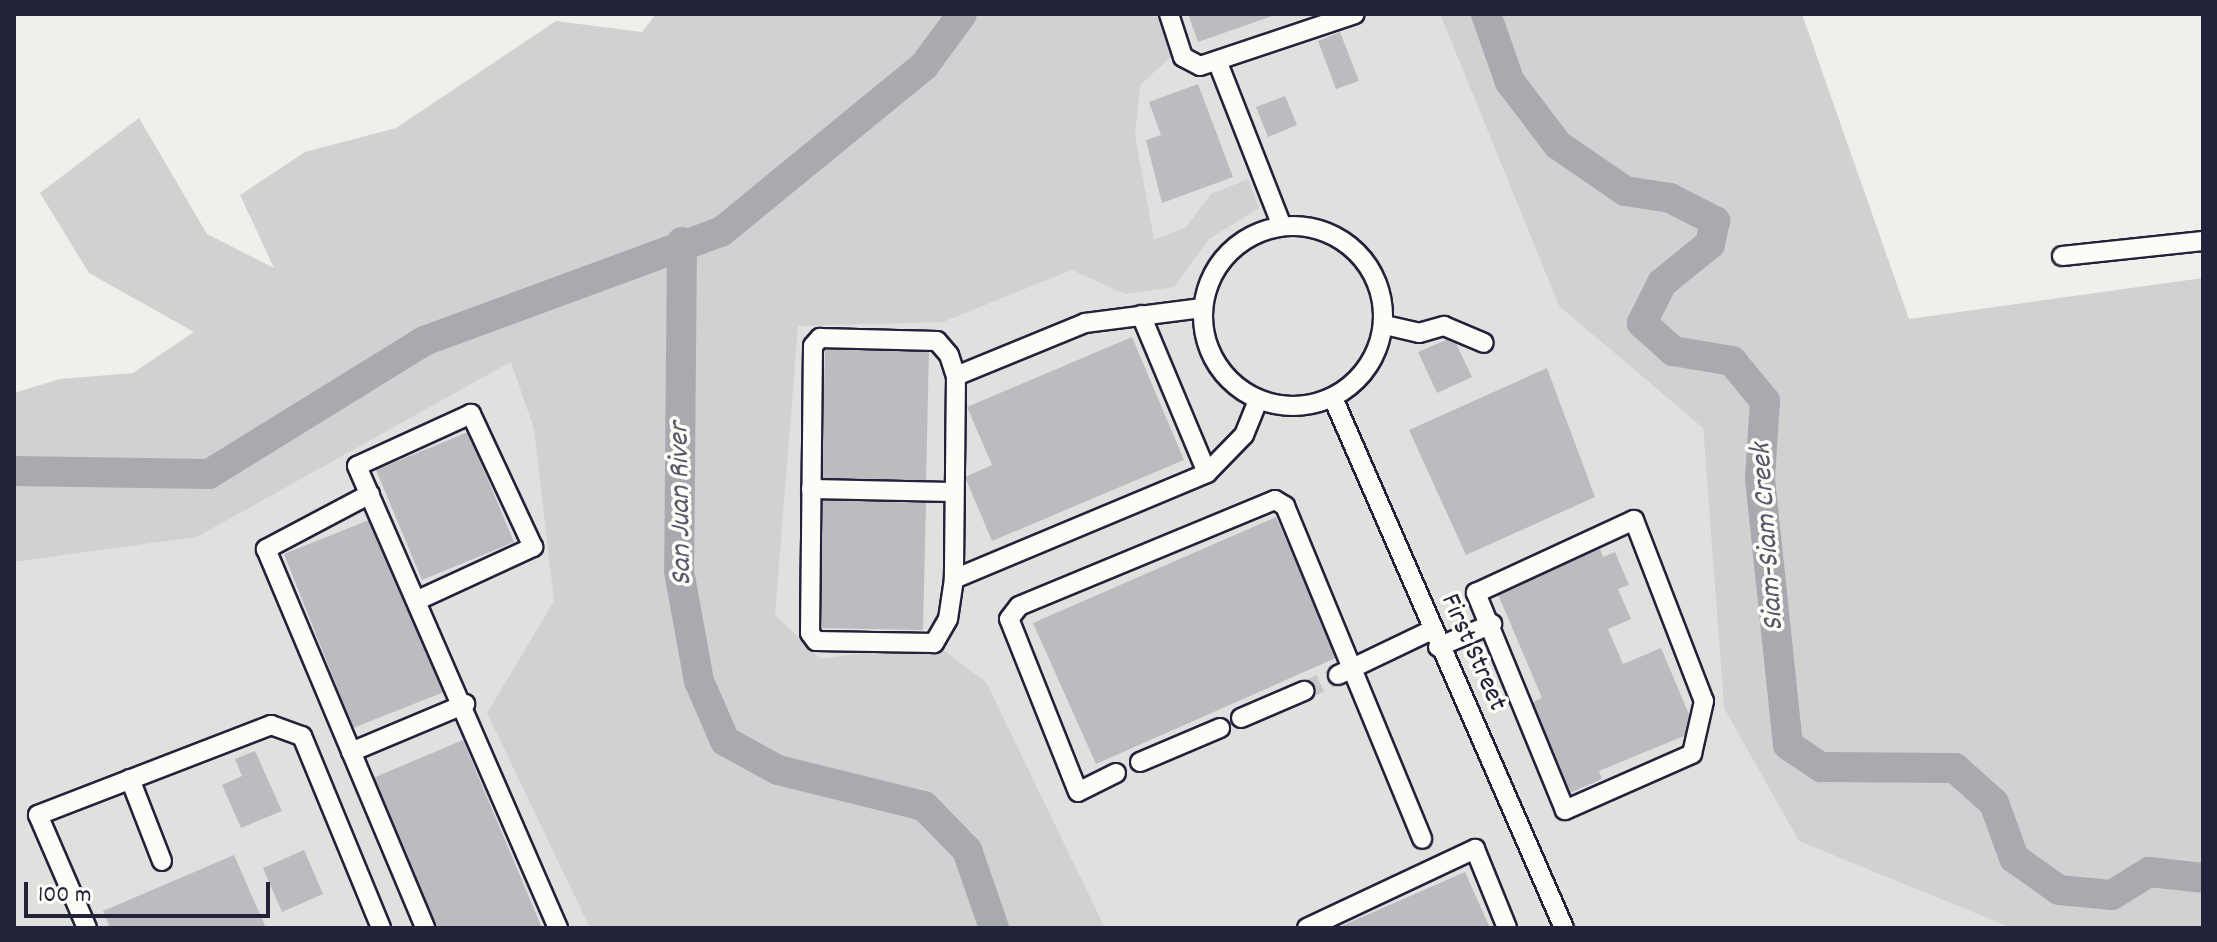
<!DOCTYPE html>
<style>
body{margin:0}
#map{position:relative;width:2217px;height:942px;overflow:hidden;background:#f0efec;font-family:Dekko,sans-serif}
div>[style]{position:absolute}
[style*='--x']{left:calc(var(--x)*1px);top:calc(var(--y)*1px);width:calc(var(--w)*1px);rotate:calc(var(--a)*1deg)}
.built>*{inset:0;background:#e0e0df}
.green>*{inset:0;background:#d2d1d1}
.river>*{height:30px;margin:-15px;padding:0 15px;transform-origin:15px;border-radius:15px;background:#a9a9b0}
.building>*{inset:0;background:#bcbcc0}
.minor-tunnel>*{height:18px;margin-top:-9px;transform-origin:0;background:repeating-linear-gradient(90deg,#c7c6c9 0 18px,transparent 0 27px)}
.roads{filter:drop-shadow(2px 0 #22223b) drop-shadow(-2px 0 #22223b) drop-shadow(0 2px #22223b) drop-shadow(0 -2px #22223b)}
.minor>*{height:18px;margin:-9px;padding:0 9px;transform-origin:9px;border-radius:9px;background:#fdfcf7}
.minor>.ring{margin:-9px;padding:0;box-sizing:content-box;background:none;border:18px solid #fdfcf7;border-radius:50%}
span{translate:-50% -50%;white-space:nowrap;text-align:center;line-height:1.15;-webkit-text-stroke:7px #fdfcf7;paint-order:stroke}
.street-label{font-size:28px;color:#22223b}
.water-label{font-size:30px;color:#58586a;font-style:italic}
.frame{position:absolute;inset:0;border:16px solid #22223b;pointer-events:none}
.scale{position:absolute;left:24px;top:882px;width:246px;height:36px;box-sizing:border-box;border:4px solid #22223b;border-top:0;padding-left:10px;font-size:24px;line-height:28px;white-space:nowrap;color:#22223b;-webkit-text-stroke:6px #fdfcf7;paint-order:stroke}
</style>
<div id="map">
<div class="built">
<i style="clip-path:polygon(1084px 14px,1440px 14px,1559px 306px,1703px 428px,1724px 708px,2012px 928px,14px 928px,14px 562px,197px 537px,511px 362px)"></i>
</div>
<div class="green">
<i style="clip-path:polygon(656px 14px,1157px 14px,1173px 55px,1140px 85px,1135px 135px,1154px 240px,1186px 227px,1211px 194px,1248px 179px,1259px 208px,1209px 239px,1174px 287px,1125px 294px,1072px 270px,943px 322px,798px 326px,775px 615px,821px 659px,934px 643px,986px 682px,1105px 928px,590px 928px,487px 713px,554px 601px,534px 429px,511px 362px,197px 537px,14px 562px,14px 393px,60px 379px,133px 373px,194px 332px,89px 273px,40px 193px,139px 118px,207px 234px,274px 268px,240px 195px,305px 152px,396px 128px,556px 21px,642px 32px)"></i>
<i style="clip-path:polygon(1440px 14px,1802px 14px,1909px 319px,2203px 278px,2203px 928px,2012px 928px,1799px 841px,1724px 708px,1703px 428px,1559px 306px)"></i>
</div>
<div class="river">
<i style="--x:1486;--y:14;--w:72;--a:70.6"></i>
<i style="--x:1510;--y:82;--w:79;--a:52.7"></i>
<i style="--x:1558;--y:145;--w:81;--a:34.5"></i>
<i style="--x:1625;--y:191;--w:46;--a:8.8"></i>
<i style="--x:1670;--y:198;--w:51;--a:27.1"></i>
<i style="--x:1715;--y:221;--w:24;--a:102"></i>
<i style="--x:1710;--y:244;--w:62;--a:140.9"></i>
<i style="--x:1662;--y:283;--w:45;--a:116.6"></i>
<i style="--x:1642;--y:323;--w:42;--a:42.1"></i>
<i style="--x:1673;--y:351;--w:60;--a:9.6"></i>
<i style="--x:1732;--y:361;--w:52;--a:50.5"></i>
<i style="--x:1765;--y:401;--w:78;--a:93.7"></i>
<i style="--x:1760;--y:479;--w:267;--a:84"></i>
<i style="--x:1788;--y:745;--w:40;--a:34"></i>
<i style="--x:1821;--y:767;--w:134;--a:0.4"></i>
<i style="--x:1955;--y:768;--w:52;--a:41.9"></i>
<i style="--x:1994;--y:803;--w:59;--a:70"></i>
<i style="--x:2014;--y:858;--w:55;--a:35.4"></i>
<i style="--x:2059;--y:890;--w:53;--a:5.4"></i>
<i style="--x:2112;--y:895;--w:44;--a:-31.9"></i>
<i style="--x:2149;--y:872;--w:54;--a:6.3"></i>
<i style="--x:682;--y:242;--w:329;--a:90.5"></i>
<i style="--x:679;--y:571;--w:112;--a:79.7"></i>
<i style="--x:699;--y:681;--w:65;--a:66.6"></i>
<i style="--x:725;--y:741;--w:60;--a:28.7"></i>
<i style="--x:778;--y:770;--w:150;--a:13.9"></i>
<i style="--x:924;--y:806;--w:62;--a:45.7"></i>
<i style="--x:967;--y:850;--w:83;--a:70.9"></i>
<i style="--x:14;--y:471;--w:195;--a:0.9"></i>
<i style="--x:209;--y:474;--w:253;--a:-31.7"></i>
<i style="--x:424;--y:341;--w:316;--a:-20.2"></i>
<i style="--x:721;--y:232;--w:262;--a:-39.3"></i>
<i style="--x:924;--y:66;--w:64;--a:-53.8"></i>
</div>
<div class="building">
<i style="clip-path:polygon(1188px 14px,1278px 14px,1198px 42px)"></i>
<i style="clip-path:polygon(1340px 32px,1359px 81px,1336px 89px,1318px 41px)"></i>
<i style="clip-path:polygon(1198px 84px,1233px 177px,1162px 203px,1146px 140px,1161px 135px,1149px 102px)"></i>
<i style="clip-path:polygon(1285px 96px,1297px 125px,1268px 137px,1256px 107px)"></i>
<i style="clip-path:polygon(1132px 337px,1184px 460px,992px 541px,965px 477px,992px 465px,967px 407px)"></i>
<i style="clip-path:polygon(1453px 337px,1472px 377px,1437px 393px,1418px 352px)"></i>
<i style="clip-path:polygon(825px 348px,929px 351px,926px 482px,822px 479px)"></i>
<i style="clip-path:polygon(1547px 368px,1595px 497px,1466px 555px,1409px 430px)"></i>
<i style="clip-path:polygon(468px 432px,514px 542px,422px 580px,376px 470px)"></i>
<i style="clip-path:polygon(822px 500px,926px 503px,923px 630px,819px 628px)"></i>
<i style="clip-path:polygon(1276px 517px,1338px 657px,1096px 764px,1033px 623px)"></i>
<i style="clip-path:polygon(374px 518px,444px 692px,353px 728px,284px 554px)"></i>
<i style="clip-path:polygon(1600px 549px,1603px 557px,1615px 552px,1629px 585px,1618px 589px,1631px 619px,1608px 629px,1623px 664px,1661px 648px,1696px 731px,1599px 771px,1602px 779px,1565px 795px,1527px 705px,1542px 698px,1497px 592px)"></i>
<i style="clip-path:polygon(463px 740px,542px 928px,436px 928px,373px 778px)"></i>
<i style="clip-path:polygon(255px 751px,282px 811px,241px 828px,222px 785px,242px 776px,235px 759px)"></i>
<i style="clip-path:polygon(304px 850px,323px 894px,282px 912px,263px 868px)"></i>
<i style="clip-path:polygon(234px 855px,266px 928px,110px 928px,103px 911px)"></i>
<i style="clip-path:polygon(1465px 872px,1490px 928px,1337px 928px)"></i>
</div>
<div class="minor-tunnel">
<i style="--x:1304;--y:691;--w:38;--a:-25"></i>
</div>
<div class="roads">
<div class="minor">
<i style="--x:1169;--y:14;--w:45;--a:72"></i>
<i style="--x:1183;--y:57;--w:19;--a:28"></i>
<i style="--x:1200;--y:66;--w:163;--a:-18.5"></i>
<i style="--x:1218;--y:63;--w:175;--a:68.6"></i>
<i class="ring" style="left:1203px;top:226px;width:162px;height:162px"></i>
<i style="--x:2062;--y:256;--w:142;--a:-6.1"></i>
<i style="--x:1141;--y:315;--w:171;--a:67.3"></i>
<i style="--x:1385;--y:325;--w:35;--a:13"></i>
<i style="--x:1419;--y:333;--w:26;--a:-16"></i>
<i style="--x:1444;--y:326;--w:43;--a:23"></i>
<i style="--x:820;--y:338;--w:117;--a:1.5"></i>
<i style="--x:937;--y:341;--w:18;--a:49"></i>
<i style="--x:949;--y:355;--w:22;--a:72"></i>
<i style="--x:956;--y:376;--w:203;--a:90.6"></i>
<i style="--x:954;--y:579;--w:40;--a:98.5"></i>
<i style="--x:948;--y:619;--w:28;--a:120"></i>
<i style="--x:934;--y:643;--w:118;--a:-179"></i>
<i style="--x:816;--y:641;--w:10;--a:-127"></i>
<i style="--x:810;--y:633;--w:287;--a:-89.4"></i>
<i style="--x:813;--y:346;--w:11;--a:-49"></i>
<i style="--x:956;--y:376;--w:139;--a:-22.3"></i>
<i style="--x:1085;--y:323;--w:118;--a:-7.3"></i>
<i style="--x:1333;--y:398;--w:578;--a:66.45"></i>
<i style="--x:811;--y:489;--w:143;--a:1.2"></i>
<i style="--x:370;--y:494;--w:118;--a:152.1"></i>
<i style="--x:266;--y:549;--w:411;--a:67.2"></i>
<i style="--x:1634;--y:520;--w:194;--a:68.9"></i>
<i style="--x:1704;--y:701;--w:54;--a:102.8"></i>
<i style="--x:1692;--y:754;--w:139;--a:156.2"></i>
<i style="--x:1565;--y:810;--w:235;--a:-112.3"></i>
<i style="--x:1476;--y:593;--w:174;--a:-24.8"></i>
<i style="--x:954;--y:579;--w:274;--a:-22.7"></i>
<i style="--x:1207;--y:473;--w:53;--a:-45.8"></i>
<i style="--x:1244;--y:435;--w:38;--a:-68"></i>
<i style="--x:418;--y:600;--w:127;--a:-24.7"></i>
<i style="--x:533;--y:547;--w:147;--a:-115"></i>
<i style="--x:471;--y:414;--w:125;--a:155.5"></i>
<i style="--x:357;--y:466;--w:504;--a:66.49"></i>
<i style="--x:1438;--y:647;--w:59;--a:-23.1"></i>
<i style="--x:1338;--y:675;--w:104;--a:-25.6"></i>
<i style="--x:1241;--y:718;--w:69;--a:-23.2"></i>
<i style="--x:351;--y:752;--w:124;--a:-22.8"></i>
<i style="--x:1140;--y:762;--w:87;--a:-23"></i>
<i style="--x:1116;--y:773;--w:42;--a:153.4"></i>
<i style="--x:1078;--y:792;--w:186;--a:-111.7"></i>
<i style="--x:1009;--y:619;--w:16;--a:-52"></i>
<i style="--x:1019;--y:606;--w:277;--a:-22.5"></i>
<i style="--x:1275;--y:500;--w:12;--a:31"></i>
<i style="--x:1285;--y:506;--w:360;--a:67.6"></i>
<i style="--x:130;--y:779;--w:88;--a:68.7"></i>
<i style="--x:87;--y:928;--w:123;--a:-113.4"></i>
<i style="--x:38;--y:815;--w:250;--a:-21.1"></i>
<i style="--x:271;--y:725;--w:33;--a:20"></i>
<i style="--x:302;--y:736;--w:208;--a:67.6"></i>
<i style="--x:1307;--y:928;--w:186;--a:-25.2"></i>
<i style="--x:1475;--y:849;--w:85;--a:67.9"></i>
</div>
</div>
<div class="street-label">
<span style="left:1472px;top:653px;rotate:66deg">First Street</span>
</div>
<div class="water-label">
<span style="left:683px;top:504px;rotate:-91deg">San Juan River</span>
<span style="left:1770px;top:537px;rotate:-94deg">Siam-Siam Creek</span>
</div>
<div class="frame"></div>
<div class="scale">100 m</div>
</div>
